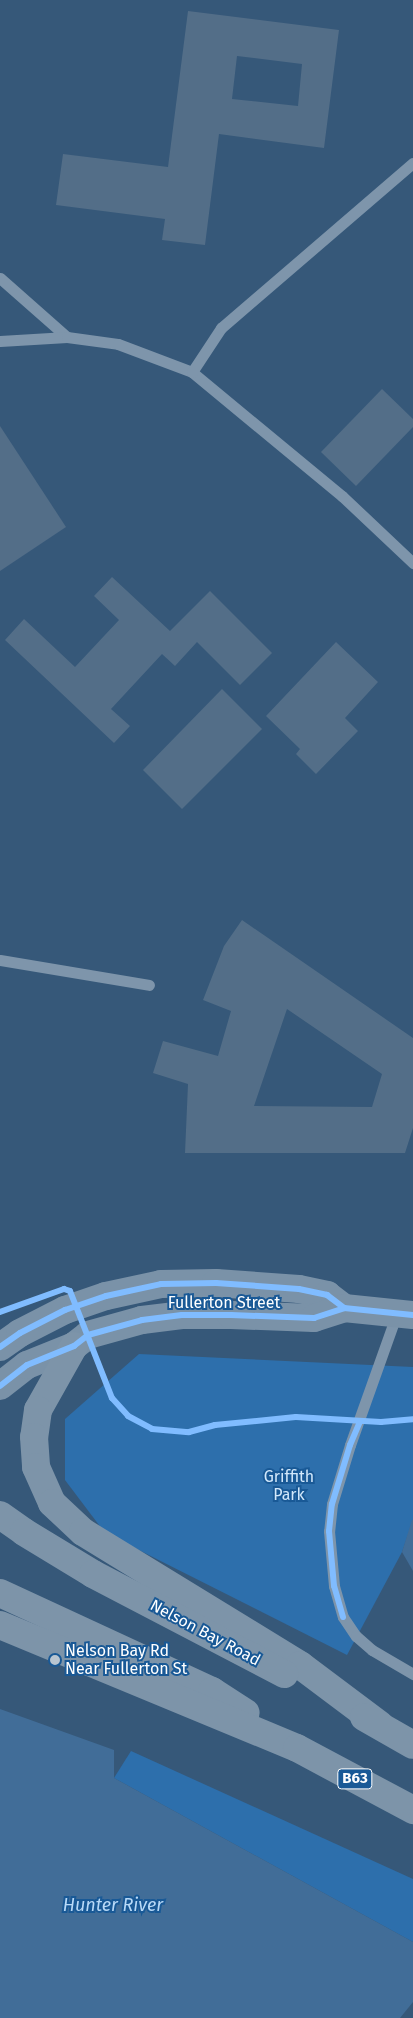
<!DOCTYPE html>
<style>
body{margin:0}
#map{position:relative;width:413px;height:2018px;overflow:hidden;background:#365879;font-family:"Fira Sans",sans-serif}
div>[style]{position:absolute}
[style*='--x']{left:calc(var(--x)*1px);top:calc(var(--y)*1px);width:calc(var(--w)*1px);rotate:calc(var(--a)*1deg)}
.green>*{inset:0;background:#2d6fac}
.water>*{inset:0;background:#416d98}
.building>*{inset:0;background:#536e88}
.service>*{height:11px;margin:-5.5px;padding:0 5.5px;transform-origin:5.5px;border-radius:5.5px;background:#7e95ab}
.secondary>*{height:28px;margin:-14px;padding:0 14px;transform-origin:14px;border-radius:14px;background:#7a92a8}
.primary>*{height:28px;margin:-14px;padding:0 14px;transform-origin:14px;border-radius:14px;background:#7d94a9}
.cycleway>*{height:6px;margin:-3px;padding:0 3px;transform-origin:3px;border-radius:3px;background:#80bcff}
.dots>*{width:14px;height:14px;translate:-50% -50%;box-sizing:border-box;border:2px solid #195996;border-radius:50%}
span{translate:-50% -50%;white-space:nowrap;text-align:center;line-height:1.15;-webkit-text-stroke:4px #195996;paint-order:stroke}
.shield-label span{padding:1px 4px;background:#195996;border:1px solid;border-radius:4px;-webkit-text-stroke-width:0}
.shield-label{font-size:15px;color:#fff;font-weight:700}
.street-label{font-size:16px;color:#fff}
.park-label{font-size:16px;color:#d2e8fb}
.poi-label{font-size:16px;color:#fff}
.left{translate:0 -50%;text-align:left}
.water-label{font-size:18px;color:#b8d9f7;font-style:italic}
</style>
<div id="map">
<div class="green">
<i style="clip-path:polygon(139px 1354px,413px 1367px,413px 1520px,402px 1552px,347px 1655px,105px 1533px,65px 1480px,65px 1419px)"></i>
<i style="clip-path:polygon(131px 1751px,413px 1879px,413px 1942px,114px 1778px)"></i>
</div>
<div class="water">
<i style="clip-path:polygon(412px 1520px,413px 1520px,413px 1571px,402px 1552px)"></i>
<i style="clip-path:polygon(0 1709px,114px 1750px,114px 1778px,413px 1942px,413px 2002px,400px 2018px,0 2018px)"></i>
</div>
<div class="building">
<i style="clip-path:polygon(evenodd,188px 11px,339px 30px,324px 148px,219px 134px,205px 245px,162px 240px,165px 219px,56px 205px,63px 154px,168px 167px,188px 11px,237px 56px,302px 64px,298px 106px,232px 99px,237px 56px)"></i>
<i style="clip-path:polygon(382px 389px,413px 419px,413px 427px,356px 486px,321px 452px)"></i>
<i style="clip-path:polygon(0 426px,66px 527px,0 571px)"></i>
<i style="clip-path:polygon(112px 577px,170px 631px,210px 591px,272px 653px,240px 685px,197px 642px,175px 666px,162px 654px,111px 709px,130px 726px,114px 743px,5px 640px,24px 619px,75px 667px,119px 620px,94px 596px)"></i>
<i style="clip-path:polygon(336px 642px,378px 682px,345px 718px,358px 731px,316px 774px,296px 754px,300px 749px,266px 716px)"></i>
<i style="clip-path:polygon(222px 689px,262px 729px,182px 809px,143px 770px)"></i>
<i style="clip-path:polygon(evenodd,242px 920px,413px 1038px,413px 1128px,405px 1153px,185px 1153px,188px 1084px,153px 1073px,163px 1041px,218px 1056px,231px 1011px,203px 1000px,224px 946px,242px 920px,287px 1009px,382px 1074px,372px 1107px,254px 1106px,287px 1009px)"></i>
</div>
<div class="service">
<i style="--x:0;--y:278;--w:89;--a:41.4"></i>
<i style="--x:0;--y:341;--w:67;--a:-3.4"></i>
<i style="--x:67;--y:337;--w:51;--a:7.8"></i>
<i style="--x:118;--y:344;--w:79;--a:20.7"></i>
<i style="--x:192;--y:372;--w:195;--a:39.6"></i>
<i style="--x:342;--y:496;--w:98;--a:43.3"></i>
<i style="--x:192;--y:372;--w:53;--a:-56.6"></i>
<i style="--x:221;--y:328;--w:253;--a:-40.7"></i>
<i style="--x:0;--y:960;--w:151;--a:9.5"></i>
<i style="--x:397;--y:1313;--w:140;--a:109.6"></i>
<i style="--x:350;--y:1445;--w:62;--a:107"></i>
<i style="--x:332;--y:1504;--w:27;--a:96"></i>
<i style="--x:329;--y:1531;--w:55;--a:84.8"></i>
<i style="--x:334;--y:1586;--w:32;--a:74"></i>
<i style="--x:343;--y:1617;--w:23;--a:56"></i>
<i style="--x:356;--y:1636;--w:21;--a:41"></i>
<i style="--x:372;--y:1650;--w:48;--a:30.3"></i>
</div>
<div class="secondary">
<i style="--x:0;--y:1347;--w:24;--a:-35"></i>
<i style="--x:20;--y:1333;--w:51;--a:-27.1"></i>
<i style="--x:65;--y:1310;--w:43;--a:-18.9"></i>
<i style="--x:106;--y:1296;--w:56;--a:-12.3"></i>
<i style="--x:161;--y:1284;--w:55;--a:-1"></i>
<i style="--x:216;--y:1283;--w:83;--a:4.1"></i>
<i style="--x:299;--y:1289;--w:29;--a:12"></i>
<i style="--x:327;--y:1295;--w:21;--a:37"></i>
<i style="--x:0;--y:1386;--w:34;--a:-38"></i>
<i style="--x:27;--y:1365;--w:51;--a:-22"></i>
<i style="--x:74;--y:1346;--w:18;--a:-38"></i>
<i style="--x:88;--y:1335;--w:56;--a:-15.5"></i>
<i style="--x:142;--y:1320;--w:40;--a:-7.1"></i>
<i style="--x:182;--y:1315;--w:49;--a:0"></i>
<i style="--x:231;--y:1315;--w:83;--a:2.1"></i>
<i style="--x:314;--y:1318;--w:32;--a:-18"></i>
<i style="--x:344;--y:1308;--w:69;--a:5.8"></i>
</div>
<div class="primary">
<i style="--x:74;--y:1346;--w:73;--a:119.4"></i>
<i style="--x:38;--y:1410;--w:27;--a:98"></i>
<i style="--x:34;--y:1437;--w:30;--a:86"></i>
<i style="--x:36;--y:1467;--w:39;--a:66"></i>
<i style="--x:52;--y:1503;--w:42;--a:43.1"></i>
<i style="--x:83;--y:1532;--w:255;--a:31.5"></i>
<i style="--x:300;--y:1665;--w:100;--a:36.9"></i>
<i style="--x:0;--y:1515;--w:29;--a:35"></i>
<i style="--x:24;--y:1532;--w:81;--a:31.3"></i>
<i style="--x:93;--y:1574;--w:216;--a:27.6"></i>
<i style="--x:0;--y:1593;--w:234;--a:24.8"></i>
<i style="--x:212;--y:1691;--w:40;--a:32.9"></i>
<i style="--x:0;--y:1625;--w:321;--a:22.5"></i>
<i style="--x:297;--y:1748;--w:132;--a:28.1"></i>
<i style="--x:364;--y:1717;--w:56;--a:29.7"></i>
</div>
<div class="cycleway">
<i style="--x:0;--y:1312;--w:68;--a:-19.8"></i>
<i style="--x:64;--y:1289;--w:6;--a:18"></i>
<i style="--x:70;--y:1291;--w:115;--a:68.6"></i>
<i style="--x:112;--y:1398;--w:24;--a:48"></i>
<i style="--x:128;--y:1416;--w:27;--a:28"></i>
<i style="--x:152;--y:1429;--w:37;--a:5"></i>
<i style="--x:189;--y:1432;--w:27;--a:-15"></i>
<i style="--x:215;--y:1425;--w:81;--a:-5.6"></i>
<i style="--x:296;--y:1417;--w:85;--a:3.4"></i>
<i style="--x:381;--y:1422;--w:32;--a:-5"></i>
<i style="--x:0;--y:1347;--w:24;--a:-35"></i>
<i style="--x:20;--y:1333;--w:51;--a:-27.1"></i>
<i style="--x:65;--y:1310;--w:43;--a:-18.9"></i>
<i style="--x:106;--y:1296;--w:56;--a:-12.3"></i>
<i style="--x:161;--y:1284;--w:55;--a:-1"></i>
<i style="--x:216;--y:1283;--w:83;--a:4.1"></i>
<i style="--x:299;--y:1289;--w:29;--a:12"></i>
<i style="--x:327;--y:1295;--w:21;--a:37"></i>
<i style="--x:0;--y:1386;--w:34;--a:-38"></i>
<i style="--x:27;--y:1365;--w:51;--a:-22"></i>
<i style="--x:74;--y:1346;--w:18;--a:-38"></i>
<i style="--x:88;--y:1335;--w:56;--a:-15.5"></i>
<i style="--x:142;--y:1320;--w:40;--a:-7.1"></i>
<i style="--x:182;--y:1315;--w:49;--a:0"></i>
<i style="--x:231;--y:1315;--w:83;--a:2.1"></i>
<i style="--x:314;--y:1318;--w:32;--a:-18"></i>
<i style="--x:344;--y:1308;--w:69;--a:5.8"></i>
<i style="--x:343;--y:1617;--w:32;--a:-106"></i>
<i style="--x:334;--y:1586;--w:55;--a:-95.2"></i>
<i style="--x:329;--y:1531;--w:27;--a:-84"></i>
<i style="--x:332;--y:1504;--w:62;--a:-73"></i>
<i style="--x:350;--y:1445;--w:26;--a:-67"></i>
</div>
<div class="dots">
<i style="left:55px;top:1660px;background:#b9c5d0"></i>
</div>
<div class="shield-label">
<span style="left:355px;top:1779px">B63</span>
</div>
<div class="street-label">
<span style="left:224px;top:1303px">Fullerton Street</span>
<span style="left:205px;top:1633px;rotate:28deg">Nelson Bay Road</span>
</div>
<div class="park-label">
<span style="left:289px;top:1486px">Griffith<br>Park</span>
</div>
<div class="poi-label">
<span class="left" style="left:65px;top:1660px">Nelson Bay Rd<br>Near Fullerton St</span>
</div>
<div class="water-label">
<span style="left:113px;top:1905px">Hunter River</span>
</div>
</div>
